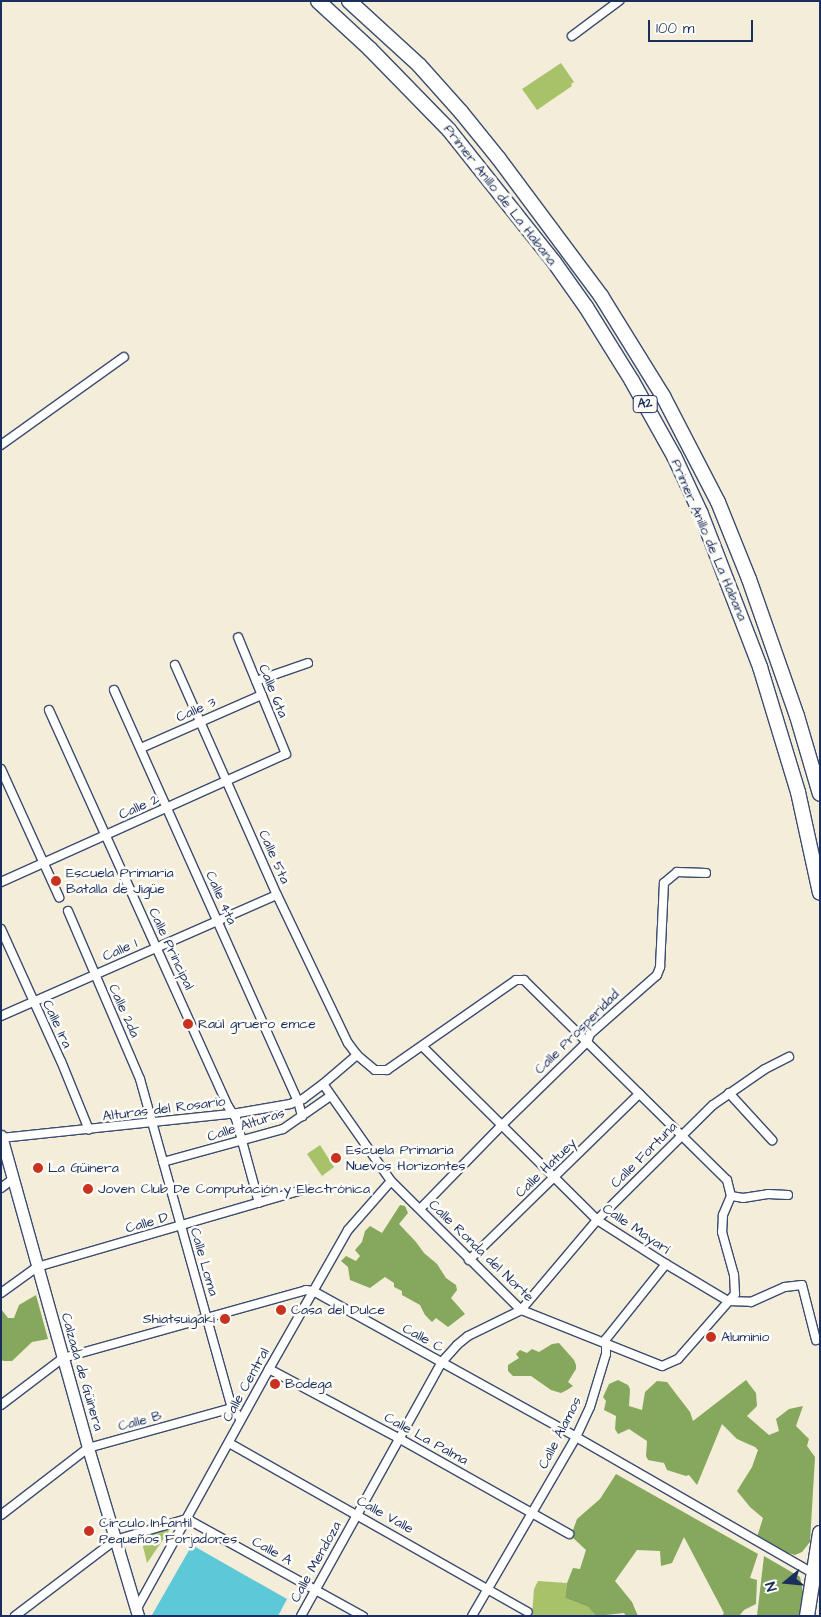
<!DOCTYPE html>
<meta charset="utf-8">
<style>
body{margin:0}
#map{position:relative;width:821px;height:1617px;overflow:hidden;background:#f3edd9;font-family:"Architects Daughter",sans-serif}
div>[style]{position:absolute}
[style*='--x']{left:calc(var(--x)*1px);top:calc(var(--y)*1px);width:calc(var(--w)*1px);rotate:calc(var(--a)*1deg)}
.green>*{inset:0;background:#a7c269}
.forest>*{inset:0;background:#85a85d}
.water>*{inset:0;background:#5dc8d7}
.roads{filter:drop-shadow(1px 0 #3b4c70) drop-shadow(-1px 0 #3b4c70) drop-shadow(0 1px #3b4c70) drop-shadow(0 -1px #3b4c70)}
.minor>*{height:8px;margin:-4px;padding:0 4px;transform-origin:4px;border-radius:4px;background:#fff}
.secondary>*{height:11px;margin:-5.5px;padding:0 5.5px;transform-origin:5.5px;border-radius:5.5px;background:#fff}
.motorway>*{height:14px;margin:-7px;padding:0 7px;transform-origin:7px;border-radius:7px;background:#fff}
.dots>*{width:14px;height:14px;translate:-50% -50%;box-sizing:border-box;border:2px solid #fdfcf7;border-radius:50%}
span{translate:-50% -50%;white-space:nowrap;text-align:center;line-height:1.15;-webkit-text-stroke:5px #fdfcf7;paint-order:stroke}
.shield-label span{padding:1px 4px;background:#fdfcf7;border:1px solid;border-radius:4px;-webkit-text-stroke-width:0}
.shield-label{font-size:12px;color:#1b2f5e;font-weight:700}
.street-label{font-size:14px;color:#1b2f5e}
.poi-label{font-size:14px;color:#1b2f5e}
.left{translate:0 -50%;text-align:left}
.right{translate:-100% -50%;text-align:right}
.frame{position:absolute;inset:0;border:2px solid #1b2f5e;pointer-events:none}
.north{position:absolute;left:761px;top:1557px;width:50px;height:50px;-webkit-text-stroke:4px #fdfcf7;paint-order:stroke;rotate:253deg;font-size:14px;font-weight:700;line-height:20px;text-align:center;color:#1b2f5e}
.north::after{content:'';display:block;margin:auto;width:18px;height:22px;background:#1b2f5e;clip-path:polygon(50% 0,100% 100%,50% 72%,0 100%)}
.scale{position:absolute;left:648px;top:20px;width:105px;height:22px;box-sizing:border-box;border:2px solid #1b2f5e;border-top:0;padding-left:6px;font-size:15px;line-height:18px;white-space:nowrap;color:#1b2f5e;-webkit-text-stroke:4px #fdfcf7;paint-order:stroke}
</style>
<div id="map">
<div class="green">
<i style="clip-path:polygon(561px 63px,574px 82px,571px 84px,572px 86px,537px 110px,522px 89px)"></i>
<i style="clip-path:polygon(320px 1145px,334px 1167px,322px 1176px,307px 1154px)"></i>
<i style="clip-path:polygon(168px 1529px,169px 1531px,147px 1563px,141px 1538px)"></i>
<i style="clip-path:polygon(538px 1581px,567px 1583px,565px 1598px,588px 1607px,596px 1616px,532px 1616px,534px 1589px)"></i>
</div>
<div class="forest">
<i style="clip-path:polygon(400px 1205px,405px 1206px,408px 1213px,399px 1224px,416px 1242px,424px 1253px,437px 1264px,446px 1278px,456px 1285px,457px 1290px,451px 1298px,465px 1314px,448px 1327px,436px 1318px,432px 1322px,425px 1315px,420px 1305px,402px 1295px,402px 1291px,394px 1287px,394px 1283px,385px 1277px,370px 1288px,350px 1280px,348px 1267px,341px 1261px,346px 1256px,356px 1261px,360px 1256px,355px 1250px,362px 1242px,365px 1231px,370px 1226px,382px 1233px)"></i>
<i style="clip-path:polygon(36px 1295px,48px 1339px,32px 1342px,12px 1361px,4px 1361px,1px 1360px,1px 1309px,8px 1318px,14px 1318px,19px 1305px)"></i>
<i style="clip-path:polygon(559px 1343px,574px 1360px,576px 1365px,576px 1369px,568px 1382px,573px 1386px,567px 1390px,561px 1393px,551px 1390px,531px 1376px,513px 1376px,508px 1371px,508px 1365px,519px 1358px,516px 1354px,520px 1350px,527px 1353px,532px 1349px,539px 1352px,552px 1344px)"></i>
<i style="clip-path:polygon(618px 1380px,628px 1385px,630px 1389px,629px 1406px,642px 1410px,645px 1392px,657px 1381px,667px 1382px,690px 1412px,693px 1421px,746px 1380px,756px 1393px,757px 1406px,747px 1416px,769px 1435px,779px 1431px,776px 1419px,789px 1409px,803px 1406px,796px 1426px,809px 1439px,807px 1446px,815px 1457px,810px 1542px,802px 1552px,795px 1555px,778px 1550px,757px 1537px,763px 1518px,750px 1507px,737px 1491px,752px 1467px,758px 1450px,755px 1447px,737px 1439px,722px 1424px,697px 1485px,689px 1475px,686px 1476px,667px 1470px,664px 1463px,648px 1460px,646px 1456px,647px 1441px,629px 1429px,618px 1434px,615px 1429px,616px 1416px,604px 1410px,606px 1401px,603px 1397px,609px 1384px)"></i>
<i style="clip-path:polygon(616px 1474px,758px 1554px,750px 1578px,757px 1580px,756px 1604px,744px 1610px,739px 1616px,722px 1616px,724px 1613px,684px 1537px,672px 1563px,661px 1566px,660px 1551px,637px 1550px,615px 1581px,632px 1602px,638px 1616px,626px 1616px,624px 1613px,596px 1616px,588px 1607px,565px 1598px,567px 1583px,573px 1568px,580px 1569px,586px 1550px,571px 1536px,577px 1519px,600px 1499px)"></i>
<i style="clip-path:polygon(764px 1556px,800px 1577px,803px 1592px,799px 1616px,757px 1616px)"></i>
</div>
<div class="water">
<i style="clip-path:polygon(192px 1545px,287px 1599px,278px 1616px,152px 1615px)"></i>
</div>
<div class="roads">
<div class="minor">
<i style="--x:572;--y:36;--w:59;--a:-36.7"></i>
<i style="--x:1;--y:445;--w:151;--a:-35.6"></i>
<i style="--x:175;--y:665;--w:252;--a:66.1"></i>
<i style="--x:277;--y:895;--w:164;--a:64.4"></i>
<i style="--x:348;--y:1043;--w:15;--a:53"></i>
<i style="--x:357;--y:1055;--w:23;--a:40"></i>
<i style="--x:375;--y:1070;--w:12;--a:0"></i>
<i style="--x:387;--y:1070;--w:157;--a:-34.9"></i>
<i style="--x:516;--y:980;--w:8;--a:0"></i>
<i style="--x:524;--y:980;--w:285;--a:44.6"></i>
<i style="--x:727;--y:1180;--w:16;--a:76"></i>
<i style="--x:731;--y:1196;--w:21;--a:113"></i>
<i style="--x:723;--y:1215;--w:17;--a:93"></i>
<i style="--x:722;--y:1232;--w:45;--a:74.4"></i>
<i style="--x:734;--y:1275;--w:19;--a:87"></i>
<i style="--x:735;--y:1294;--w:86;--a:131.2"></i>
<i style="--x:678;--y:1359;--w:17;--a:156"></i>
<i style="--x:662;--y:1366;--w:152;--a:-158.3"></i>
<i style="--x:521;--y:1310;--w:183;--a:-135.2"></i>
<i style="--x:391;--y:1181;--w:118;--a:-125"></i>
<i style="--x:256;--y:681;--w:55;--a:-19.1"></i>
<i style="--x:114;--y:690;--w:450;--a:65.9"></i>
<i style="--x:298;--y:1101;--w:16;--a:75"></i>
<i style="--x:49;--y:710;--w:435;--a:65.7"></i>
<i style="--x:228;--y:1106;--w:15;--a:58"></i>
<i style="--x:236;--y:1119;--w:87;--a:74.7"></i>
<i style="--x:141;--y:748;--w:132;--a:-23.7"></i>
<i style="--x:1;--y:769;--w:141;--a:65.6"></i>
<i style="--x:1;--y:882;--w:312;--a:-24.2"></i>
<i style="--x:286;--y:754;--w:126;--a:-112.3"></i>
<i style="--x:68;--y:911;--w:183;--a:66.8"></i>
<i style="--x:140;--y:1079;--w:342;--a:74.4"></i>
<i style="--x:1;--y:929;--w:145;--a:65.6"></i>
<i style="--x:61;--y:1061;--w:74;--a:67.9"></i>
<i style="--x:1;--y:1016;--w:301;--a:-23.7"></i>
<i style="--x:423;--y:1047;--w:245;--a:44.8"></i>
<i style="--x:597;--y:1220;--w:82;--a:32.5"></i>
<i style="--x:666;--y:1264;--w:72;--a:30.8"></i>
<i style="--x:728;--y:1301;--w:23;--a:2"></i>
<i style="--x:751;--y:1302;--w:37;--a:-24"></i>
<i style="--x:785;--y:1287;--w:17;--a:-7"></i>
<i style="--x:802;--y:1285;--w:57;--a:75.7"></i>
<i style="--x:729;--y:1093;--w:64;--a:47.5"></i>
<i style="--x:1;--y:1138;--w:238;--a:-6"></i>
<i style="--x:238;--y:1113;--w:53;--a:-9.8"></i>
<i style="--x:290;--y:1104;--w:14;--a:-21"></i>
<i style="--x:303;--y:1099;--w:25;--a:-37"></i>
<i style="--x:323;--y:1084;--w:45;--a:-40.5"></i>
<i style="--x:163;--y:1162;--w:124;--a:-15.4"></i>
<i style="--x:283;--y:1129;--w:56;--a:-34.8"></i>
<i style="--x:1;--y:1188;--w:15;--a:-37"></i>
<i style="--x:731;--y:1196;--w:12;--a:9"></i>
<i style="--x:743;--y:1198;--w:25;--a:-9"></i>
<i style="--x:768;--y:1194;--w:20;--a:3"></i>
<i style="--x:420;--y:1209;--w:117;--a:-45.7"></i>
<i style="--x:502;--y:1125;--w:119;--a:-44.3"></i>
<i style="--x:587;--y:1042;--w:9;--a:-69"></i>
<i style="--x:590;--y:1034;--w:89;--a:-41.4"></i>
<i style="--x:657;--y:975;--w:9;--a:-69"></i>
<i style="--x:660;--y:967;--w:84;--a:-87.3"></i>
<i style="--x:664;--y:883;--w:17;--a:-40"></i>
<i style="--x:677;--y:872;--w:29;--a:2"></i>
<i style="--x:469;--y:1260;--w:238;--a:-44.3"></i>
<i style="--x:1;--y:1293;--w:44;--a:-35.8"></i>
<i style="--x:37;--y:1267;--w:280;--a:-16.2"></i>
<i style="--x:269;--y:1369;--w:149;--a:28.1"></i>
<i style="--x:400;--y:1439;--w:194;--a:29.3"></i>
<i style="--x:1;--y:1405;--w:78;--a:-37.2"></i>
<i style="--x:63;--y:1358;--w:252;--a:-15.6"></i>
<i style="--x:306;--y:1290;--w:7;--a:8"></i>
<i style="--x:313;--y:1291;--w:301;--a:29"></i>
<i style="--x:576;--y:1437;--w:275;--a:29.9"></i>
<i style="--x:229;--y:1443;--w:343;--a:29.5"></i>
<i style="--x:1;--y:1515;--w:110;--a:-37.6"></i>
<i style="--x:88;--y:1448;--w:149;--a:-15.5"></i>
<i style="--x:232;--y:1408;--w:14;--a:51"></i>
<i style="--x:136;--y:1610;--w:275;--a:-61.1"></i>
<i style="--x:269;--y:1369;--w:160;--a:-60.4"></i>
<i style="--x:348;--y:1230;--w:65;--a:-48.7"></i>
<i style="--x:15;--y:1616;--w:126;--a:-37.2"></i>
<i style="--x:115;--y:1540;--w:75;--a:-16.3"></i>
<i style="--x:187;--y:1519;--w:201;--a:28.9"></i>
<i style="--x:301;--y:1616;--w:289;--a:-61"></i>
<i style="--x:441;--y:1363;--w:24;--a:-48"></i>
<i style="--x:457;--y:1345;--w:14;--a:-39"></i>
<i style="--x:468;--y:1336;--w:59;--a:-26.1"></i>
<i style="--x:521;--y:1310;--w:118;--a:-49.8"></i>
<i style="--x:597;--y:1220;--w:163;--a:-44.8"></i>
<i style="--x:713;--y:1105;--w:63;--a:-34.7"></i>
<i style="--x:765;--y:1069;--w:27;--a:-27"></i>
<i style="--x:472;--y:1616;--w:207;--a:-59.8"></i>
<i style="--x:576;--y:1437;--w:33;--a:-65"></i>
<i style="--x:590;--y:1407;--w:55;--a:-73.2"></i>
<i style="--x:606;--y:1354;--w:15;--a:-90"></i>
<i style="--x:606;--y:1339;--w:96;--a:-51.3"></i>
</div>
<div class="secondary">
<i style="--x:1;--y:1136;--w:324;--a:74.4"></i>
<i style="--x:88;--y:1448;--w:175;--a:73.4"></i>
</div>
<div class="motorway">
<i style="--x:318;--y:1;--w:71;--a:42.7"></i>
<i style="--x:370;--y:49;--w:113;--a:45.7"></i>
<i style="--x:449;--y:130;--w:169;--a:51.5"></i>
<i style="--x:554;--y:262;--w:55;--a:54.6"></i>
<i style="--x:586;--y:307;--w:87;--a:58.1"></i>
<i style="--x:632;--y:381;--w:86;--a:60.8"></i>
<i style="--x:674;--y:456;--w:64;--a:65"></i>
<i style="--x:701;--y:514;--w:164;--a:68.9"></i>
<i style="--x:760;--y:667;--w:131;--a:73.1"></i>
<i style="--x:798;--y:792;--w:103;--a:77.7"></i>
<i style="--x:349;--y:1;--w:95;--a:42.4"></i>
<i style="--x:419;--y:65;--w:63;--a:48.2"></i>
<i style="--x:461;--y:112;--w:60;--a:51"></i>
<i style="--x:499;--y:159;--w:171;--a:53.3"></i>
<i style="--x:601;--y:296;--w:118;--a:58.2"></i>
<i style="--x:663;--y:396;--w:119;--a:62.6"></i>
<i style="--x:718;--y:502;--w:83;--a:68.1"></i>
<i style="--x:749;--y:579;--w:145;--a:70.7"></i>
<i style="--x:797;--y:716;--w:81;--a:73.6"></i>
<i style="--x:807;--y:1616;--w:84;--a:-81.1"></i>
</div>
</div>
<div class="dots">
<i style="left:56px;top:881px;background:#c8321e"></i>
<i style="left:188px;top:1024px;background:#c8321e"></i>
<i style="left:336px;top:1158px;background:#c8321e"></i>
<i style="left:38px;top:1168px;background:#c8321e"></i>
<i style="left:88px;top:1189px;background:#c8321e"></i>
<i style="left:281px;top:1310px;background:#c8321e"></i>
<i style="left:225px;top:1319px;background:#c8321e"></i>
<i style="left:711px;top:1337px;background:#c8321e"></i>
<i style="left:275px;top:1384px;background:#c8321e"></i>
<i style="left:89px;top:1531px;background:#c8321e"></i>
</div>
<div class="shield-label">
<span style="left:645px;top:404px">A2</span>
</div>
<div class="street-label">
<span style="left:500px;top:195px;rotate:52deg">Primer Anillo de La Habana</span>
<span style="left:709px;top:540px;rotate:67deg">Primer Anillo de La Habana</span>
<span style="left:273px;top:691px;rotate:68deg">Calle 6ta</span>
<span style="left:196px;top:710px;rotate:-24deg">Calle 3</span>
<span style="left:139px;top:807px;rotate:-24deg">Calle 2</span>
<span style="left:274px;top:857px;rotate:66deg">Calle 5ta</span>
<span style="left:221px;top:898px;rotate:66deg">Calle 4ta</span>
<span style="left:171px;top:949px;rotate:65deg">Calle Principal</span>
<span style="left:120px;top:950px;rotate:-24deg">Calle 1</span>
<span style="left:124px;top:1011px;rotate:66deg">Calle 2da</span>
<span style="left:57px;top:1024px;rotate:65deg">Calle 1ra</span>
<span style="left:577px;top:1032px;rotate:-45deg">Calle Prosperidad</span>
<span style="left:164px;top:1109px;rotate:-7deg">Alturas del Rosario</span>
<span style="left:246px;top:1125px;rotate:-18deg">Calle Alturas</span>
<span style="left:644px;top:1155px;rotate:-45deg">Calle Fortuna</span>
<span style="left:546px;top:1168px;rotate:-44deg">Calle Hatuey</span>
<span style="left:147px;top:1223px;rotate:-16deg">Calle D</span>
<span style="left:636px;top:1229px;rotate:34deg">Calle Mayarí</span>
<span style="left:481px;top:1251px;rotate:44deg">Calle Ronda del Norte</span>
<span style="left:204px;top:1262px;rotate:74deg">Calle Loma</span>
<span style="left:423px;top:1338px;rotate:29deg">Calle C</span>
<span style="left:82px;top:1372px;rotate:74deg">Calzada de Güinera</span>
<span style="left:246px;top:1385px;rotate:-61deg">Calle Central</span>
<span style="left:140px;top:1421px;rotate:-15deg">Calle B</span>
<span style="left:560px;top:1433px;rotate:-63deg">Calle Álamos</span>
<span style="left:426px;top:1439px;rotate:29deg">Calle La Palma</span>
<span style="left:385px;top:1515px;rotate:29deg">Calle Valle</span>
<span style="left:272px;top:1551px;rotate:29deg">Calle A</span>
<span style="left:316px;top:1562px;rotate:-61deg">Calle Mendoza</span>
</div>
<div class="poi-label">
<span class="left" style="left:66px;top:881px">Escuela Primaria<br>Batalla de Jigüe</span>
<span class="left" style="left:198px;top:1024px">Raúl gruero emce</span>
<span class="left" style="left:346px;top:1158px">Escuela Primaria<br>Nuevos Horizontes</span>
<span class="left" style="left:48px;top:1168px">La Güinera</span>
<span class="left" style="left:98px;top:1189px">Joven Club De Computación y Electrónica</span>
<span class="left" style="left:291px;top:1310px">Casa del Dulce</span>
<span class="right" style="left:215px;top:1319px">Shiatsuigaki</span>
<span class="left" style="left:721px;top:1337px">Aluminio</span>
<span class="left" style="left:285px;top:1384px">Bodega</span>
<span class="left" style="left:99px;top:1531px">Círculo Infantil<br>Pequeños Forjadores</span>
</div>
<div class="frame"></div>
<div class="north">N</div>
<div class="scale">100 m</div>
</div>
